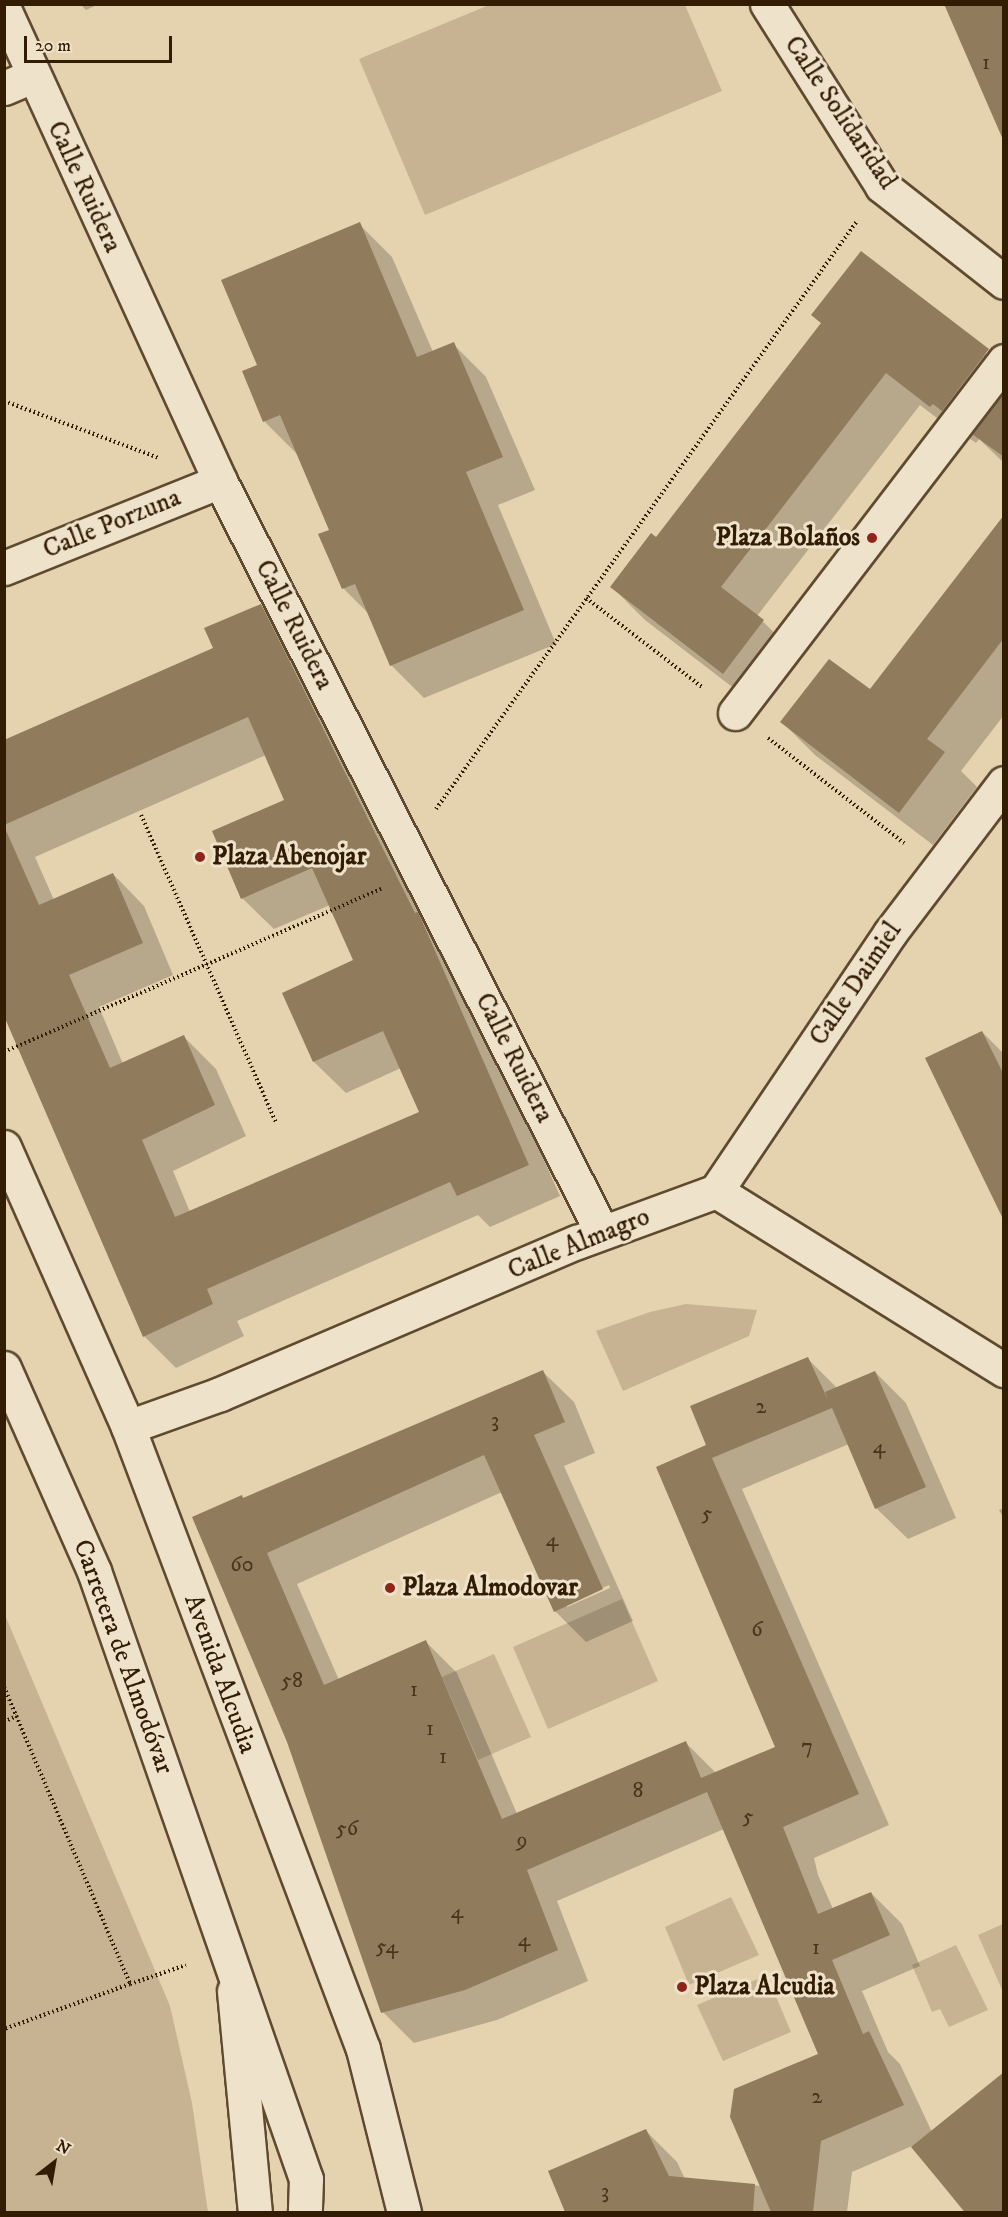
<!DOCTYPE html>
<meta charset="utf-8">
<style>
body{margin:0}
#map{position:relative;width:1008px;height:2217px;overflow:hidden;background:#e5d2af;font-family:"IM FELL DW Pica",serif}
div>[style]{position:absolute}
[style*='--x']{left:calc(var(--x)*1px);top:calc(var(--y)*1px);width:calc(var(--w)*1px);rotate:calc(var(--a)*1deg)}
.green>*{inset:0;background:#c7b392}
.shadow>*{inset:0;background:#0003}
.building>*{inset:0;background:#907b5d}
.path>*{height:4px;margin-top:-2px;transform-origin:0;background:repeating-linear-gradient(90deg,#331c04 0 1.5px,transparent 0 4.5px)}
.roads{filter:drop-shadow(2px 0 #604a2f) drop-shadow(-2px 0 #604a2f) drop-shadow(0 2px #604a2f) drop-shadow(0 -2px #604a2f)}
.street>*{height:33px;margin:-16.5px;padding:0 16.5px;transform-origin:16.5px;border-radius:16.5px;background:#eee2cb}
.secondary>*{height:33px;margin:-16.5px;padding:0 16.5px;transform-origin:16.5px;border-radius:16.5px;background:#eee2cb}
.dots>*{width:16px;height:16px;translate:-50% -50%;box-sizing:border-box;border:3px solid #eee2cb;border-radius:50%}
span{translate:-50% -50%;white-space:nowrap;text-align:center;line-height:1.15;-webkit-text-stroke:6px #eee2cb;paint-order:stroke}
.number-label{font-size:22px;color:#4a341a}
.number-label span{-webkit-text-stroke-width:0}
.street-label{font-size:26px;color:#331c04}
.poi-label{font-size:26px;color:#331c04;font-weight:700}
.right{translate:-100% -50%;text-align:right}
.left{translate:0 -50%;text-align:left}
.frame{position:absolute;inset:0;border:6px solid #331c04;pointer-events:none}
.north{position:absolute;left:24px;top:2133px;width:60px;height:60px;-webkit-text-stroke:4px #eee2cb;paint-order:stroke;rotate:31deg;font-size:16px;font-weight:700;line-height:24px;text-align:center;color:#331c04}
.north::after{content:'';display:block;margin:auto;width:21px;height:27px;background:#331c04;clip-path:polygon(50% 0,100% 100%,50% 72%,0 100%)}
.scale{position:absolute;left:24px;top:36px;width:148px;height:27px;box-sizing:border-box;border:3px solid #331c04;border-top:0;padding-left:8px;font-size:18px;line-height:21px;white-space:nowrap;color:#331c04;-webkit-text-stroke:4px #eee2cb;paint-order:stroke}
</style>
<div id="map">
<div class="green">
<i style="clip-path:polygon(489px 5px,685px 5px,722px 91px,425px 215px,359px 59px)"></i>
<i style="clip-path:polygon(686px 1304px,757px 1310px,749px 1336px,623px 1391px,596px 1331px,650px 1312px)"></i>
<i style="clip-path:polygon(622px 1599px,658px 1681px,548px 1729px,513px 1647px)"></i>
<i style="clip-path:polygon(5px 1615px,170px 2006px,192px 2103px,208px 2212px,5px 2212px)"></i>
<i style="clip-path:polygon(494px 1654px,531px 1737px,478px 1760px,442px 1677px)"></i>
<i style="clip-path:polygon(731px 1897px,759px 1955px,689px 1985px,665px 1927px)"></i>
<i style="clip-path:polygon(1003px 1924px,1003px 1992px,978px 1935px)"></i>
<i style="clip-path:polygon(956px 1945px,988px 2010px,949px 2027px,940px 2009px,932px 2012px,912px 1965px)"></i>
<i style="clip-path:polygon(767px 1975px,791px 2032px,723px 2061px,697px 2005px)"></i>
</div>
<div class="shadow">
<i style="clip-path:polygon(80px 4px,99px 4px,86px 10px)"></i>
<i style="clip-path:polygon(359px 224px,392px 257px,433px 352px,453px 344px,486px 377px,535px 490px,498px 505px,556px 644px,424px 698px,391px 665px,370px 615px,343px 588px,331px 531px,298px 455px,265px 422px,244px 372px,259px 366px)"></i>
<i style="clip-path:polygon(862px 253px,1004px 369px,1004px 463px,979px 439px,976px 443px,966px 436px,964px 439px,920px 405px,757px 616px,796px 654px,757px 706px,645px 620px,612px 587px,657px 539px,822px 324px,813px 315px)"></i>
<i style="clip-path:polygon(1004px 517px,1004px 715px,961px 771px,977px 787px,933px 845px,815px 755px,782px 722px,870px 691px)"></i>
<i style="clip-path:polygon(evenodd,261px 606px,293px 637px,449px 946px,560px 1196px,490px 1227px,478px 1215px,237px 1321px,244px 1336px,176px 1368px,144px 1336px,4px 1015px,4px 742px,215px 649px,261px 606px,266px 755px,286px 800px,242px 898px,274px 929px,330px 905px,355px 961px,284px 994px,314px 1062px,346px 1093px,401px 1068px,421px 1113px,190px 1212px,173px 1171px,246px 1136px,216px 1069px,184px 1037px,123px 1064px,99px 1007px,173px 975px,144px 906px,113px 874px,54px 900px,35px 857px,266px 755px)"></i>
<i style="clip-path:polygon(982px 1032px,1004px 1054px,1004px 1218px)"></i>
<i style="clip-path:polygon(evenodd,808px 1359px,837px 1388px,875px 1372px,906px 1403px,956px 1518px,908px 1539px,876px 1508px,849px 1444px,742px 1489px,889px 1825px,814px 1858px,818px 1875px,833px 1909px,871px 1893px,902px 1924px,920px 1966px,862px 1991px,888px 2052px,900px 2064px,932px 2132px,1004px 2074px,1004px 2212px,964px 2212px,912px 2146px,852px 2172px,847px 2212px,567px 2212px,550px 2172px,646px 2131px,677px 2162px,685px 2179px,761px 2186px,820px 2054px,724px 1829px,557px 1901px,588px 1981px,497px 2020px,414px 2043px,383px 2012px,244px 1500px,543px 1372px,574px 1402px,595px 1453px,564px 1466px,633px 1621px,586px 1642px,555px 1611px,502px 1492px,297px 1584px,339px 1680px,426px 1642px,457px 1673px,517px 1814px,686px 1743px,716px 1773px,777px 1748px,708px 1445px,808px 1359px,609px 1585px,610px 1588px,567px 1607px,567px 1604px,609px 1585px)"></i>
<i style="clip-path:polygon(1004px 1508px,1004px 1519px,999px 1510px)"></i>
</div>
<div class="building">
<i style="clip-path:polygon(944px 4px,1004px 4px,1004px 142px)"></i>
<i style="clip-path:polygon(360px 222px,417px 357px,454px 342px,503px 457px,466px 472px,524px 610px,390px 666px,355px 584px,342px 589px,318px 534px,329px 530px,280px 415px,263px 422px,242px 371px,257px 365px,221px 280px)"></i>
<i style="clip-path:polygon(861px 251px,989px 349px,942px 411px,933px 404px,930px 407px,886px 373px,721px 587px,764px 620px,723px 674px,610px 587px,651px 533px,656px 537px,821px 323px,811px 315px)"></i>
<i style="clip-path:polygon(1004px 393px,1004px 457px,972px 434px)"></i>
<i style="clip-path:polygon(1004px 515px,1004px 638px,927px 739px,945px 752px,899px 813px,780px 722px,829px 659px,870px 689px)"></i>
<i style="clip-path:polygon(261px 604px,415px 913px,418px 912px,529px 1165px,457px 1196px,450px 1182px,207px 1289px,213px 1304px,143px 1337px,4px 1016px,4px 826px,39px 905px,113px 873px,143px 943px,69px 975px,110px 1068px,184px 1035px,215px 1105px,142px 1140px,175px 1217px,419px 1112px,383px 1031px,313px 1062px,282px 993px,353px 960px,312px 868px,241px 899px,212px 831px,284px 800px,248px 717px,4px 825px,4px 740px,213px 648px,204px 628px)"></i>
<i style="clip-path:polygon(982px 1031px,1004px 1075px,1004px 1221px,925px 1058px)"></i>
<i style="clip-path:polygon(808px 1357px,828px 1400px,825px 1392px,875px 1371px,926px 1487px,875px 1509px,832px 1408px,712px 1458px,859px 1794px,783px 1827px,818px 1914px,871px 1892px,890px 1935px,832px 1960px,863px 2034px,869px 2031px,904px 2105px,821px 2141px,813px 2212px,771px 2212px,730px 2117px,734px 2089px,818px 2054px,707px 1792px,527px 1870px,558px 1950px,465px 1990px,381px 2013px,287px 1742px,192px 1517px,242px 1495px,243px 1498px,543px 1370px,565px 1422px,534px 1435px,603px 1589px,554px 1612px,484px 1455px,267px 1553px,324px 1685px,426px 1640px,502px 1819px,686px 1741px,701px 1778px,775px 1747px,656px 1467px,706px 1445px,690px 1406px)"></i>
<i style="clip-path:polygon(1004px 2072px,1004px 2212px,965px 2212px,911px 2147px)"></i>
<i style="clip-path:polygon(646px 2129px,669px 2176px,755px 2184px,753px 2212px,565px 2212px,548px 2171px)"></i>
</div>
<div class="path">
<i style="--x:4;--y:401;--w:165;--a:20.2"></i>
<i style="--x:586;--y:598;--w:146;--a:37.5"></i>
<i style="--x:768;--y:738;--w:172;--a:37.7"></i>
<i style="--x:436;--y:809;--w:723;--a:-54.4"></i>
<i style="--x:141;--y:815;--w:335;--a:66.3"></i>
<i style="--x:4;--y:1052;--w:411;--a:-23.4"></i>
<i style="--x:4;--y:1687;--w:323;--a:67"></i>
<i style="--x:130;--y:1984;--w:134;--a:160.3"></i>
<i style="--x:4;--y:1722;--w:14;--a:-25"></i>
<i style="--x:130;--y:1984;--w:59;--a:-18.7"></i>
</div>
<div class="roads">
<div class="street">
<i style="--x:767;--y:4;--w:215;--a:57.7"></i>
<i style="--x:882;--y:186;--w:155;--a:38.2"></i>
<i style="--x:4;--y:9;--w:519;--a:65.41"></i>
<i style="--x:220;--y:481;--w:843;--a:63.04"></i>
<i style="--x:4;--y:88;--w:30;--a:-23"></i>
<i style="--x:4;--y:568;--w:233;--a:-21.9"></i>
<i style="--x:735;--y:713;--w:443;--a:-52.6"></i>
<i style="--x:4;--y:1147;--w:306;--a:66.1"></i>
<i style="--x:128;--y:1427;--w:665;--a:69.3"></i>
<i style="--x:363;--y:2049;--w:168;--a:75.9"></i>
<i style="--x:716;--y:1191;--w:311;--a:-56"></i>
<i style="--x:890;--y:933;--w:188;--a:-52.8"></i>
<i style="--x:128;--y:1427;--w:98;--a:-19.7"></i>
<i style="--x:220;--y:1394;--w:388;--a:-23.1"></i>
<i style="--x:577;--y:1242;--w:148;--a:-20.1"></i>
<i style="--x:716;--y:1191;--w:339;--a:31.9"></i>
<i style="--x:234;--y:1991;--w:222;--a:84.6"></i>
</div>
<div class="secondary">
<i style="--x:4;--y:1368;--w:222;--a:66.1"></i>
<i style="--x:94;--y:1571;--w:644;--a:70.78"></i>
<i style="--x:306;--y:2179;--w:33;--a:92"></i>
</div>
</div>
<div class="dots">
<i style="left:872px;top:538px;background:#8f2418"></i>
<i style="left:200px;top:857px;background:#8f2418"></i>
<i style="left:390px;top:1588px;background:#8f2418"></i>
<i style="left:682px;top:1987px;background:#8f2418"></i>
</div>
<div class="number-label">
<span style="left:986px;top:63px">1</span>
<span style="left:761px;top:1407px">2</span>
<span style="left:495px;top:1421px">3</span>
<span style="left:879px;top:1447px">4</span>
<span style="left:707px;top:1514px">5</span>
<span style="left:552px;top:1540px">4</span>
<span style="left:242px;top:1565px">60</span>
<span style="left:757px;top:1630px">6</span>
<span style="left:292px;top:1681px">58</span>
<span style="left:414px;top:1690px">1</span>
<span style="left:430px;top:1729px">1</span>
<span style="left:807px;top:1747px">7</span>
<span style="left:443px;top:1757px">1</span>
<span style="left:638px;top:1791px">8</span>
<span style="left:748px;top:1817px">5</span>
<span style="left:347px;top:1829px">56</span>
<span style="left:522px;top:1841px">9</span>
<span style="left:457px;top:1912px">4</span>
<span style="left:524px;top:1940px">4</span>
<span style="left:387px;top:1947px">54</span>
<span style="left:816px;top:1948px">1</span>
<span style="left:817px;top:2097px">2</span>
<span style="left:605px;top:2192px">3</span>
</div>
<div class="street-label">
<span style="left:840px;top:113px;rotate:56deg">Calle Solidaridad</span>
<span style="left:84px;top:187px;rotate:65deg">Calle Ruidera</span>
<span style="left:112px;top:524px;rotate:-22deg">Calle Porzuna</span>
<span style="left:294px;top:625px;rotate:63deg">Calle Ruidera</span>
<span style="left:856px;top:984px;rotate:-56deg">Calle Daimiel</span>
<span style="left:514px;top:1058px;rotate:63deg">Calle Ruidera</span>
<span style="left:579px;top:1244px;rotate:-22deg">Calle Almagro</span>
<span style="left:123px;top:1657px;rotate:70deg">Carretera de Almodóvar</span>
<span style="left:220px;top:1674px;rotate:70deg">Avenida Alcudia</span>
</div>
<div class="poi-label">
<span class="right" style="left:860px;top:538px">Plaza Bolaños</span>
<span class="left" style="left:212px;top:857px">Plaza Abenojar</span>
<span class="left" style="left:402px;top:1588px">Plaza Almodovar</span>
<span class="left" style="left:694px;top:1987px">Plaza Alcudia</span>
</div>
<div class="frame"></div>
<div class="north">N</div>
<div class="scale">20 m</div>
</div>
